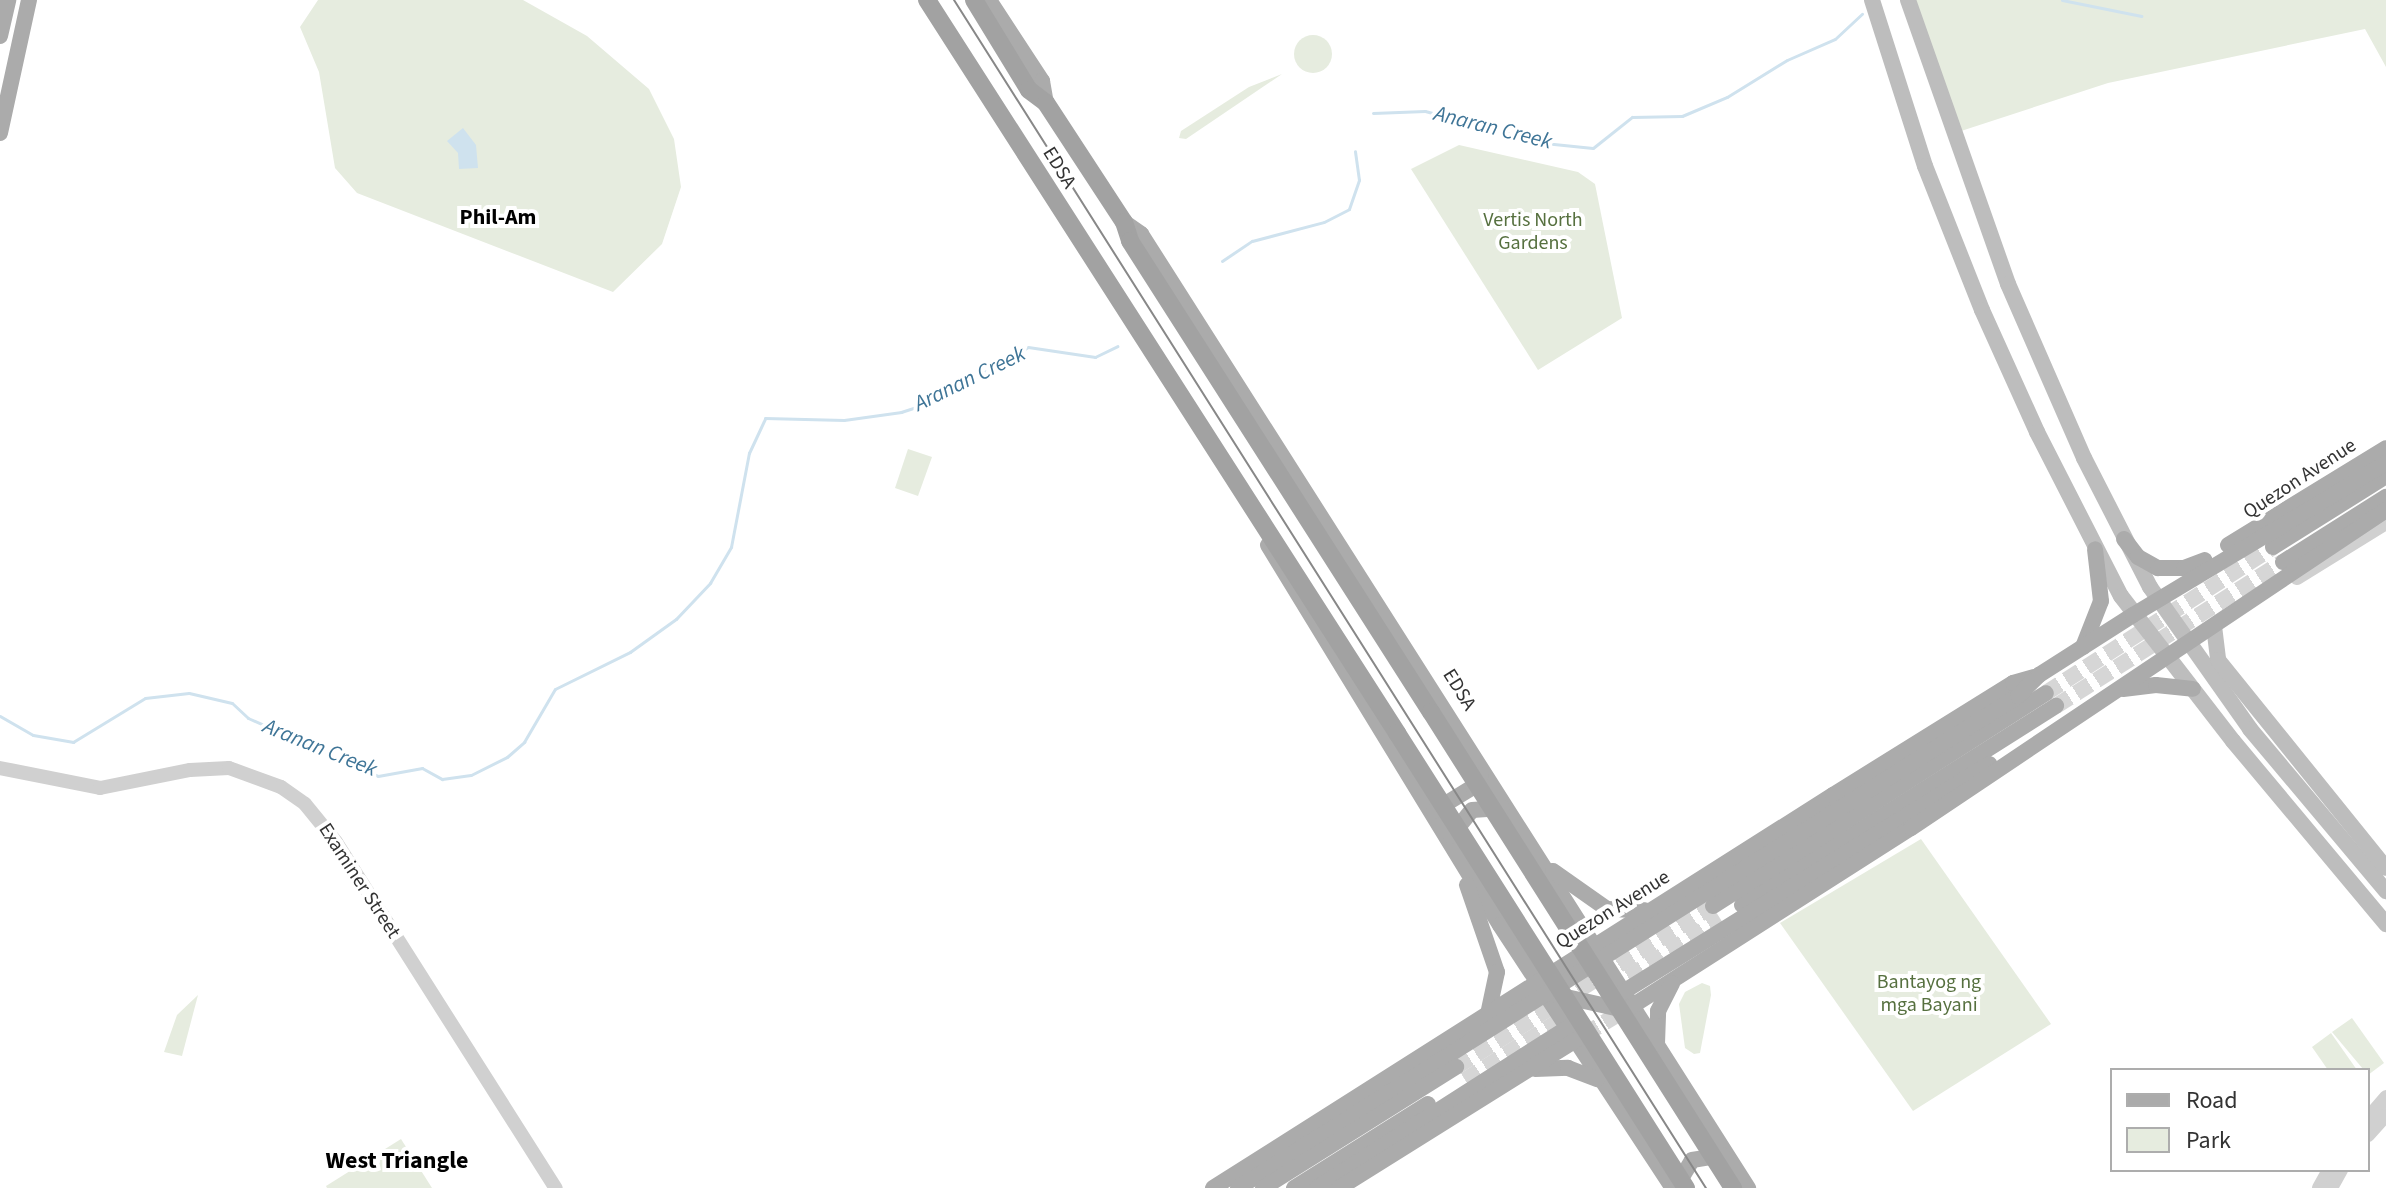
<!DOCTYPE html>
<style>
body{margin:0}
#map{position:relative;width:2386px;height:1188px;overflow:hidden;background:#fff;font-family:"Source Sans 3",sans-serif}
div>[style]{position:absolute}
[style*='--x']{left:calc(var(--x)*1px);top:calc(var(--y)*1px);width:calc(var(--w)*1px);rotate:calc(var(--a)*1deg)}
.green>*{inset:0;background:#e6ecdf}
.round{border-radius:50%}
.water>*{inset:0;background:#cfe2ee}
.stream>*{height:3px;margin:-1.5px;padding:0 1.5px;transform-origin:1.5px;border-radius:1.5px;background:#cfe2ee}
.primary-tunnel>*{height:16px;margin-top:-8px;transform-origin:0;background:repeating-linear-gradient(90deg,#d6d6d6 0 16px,transparent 0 24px)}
.tertiary>*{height:14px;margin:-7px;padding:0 7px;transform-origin:7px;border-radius:7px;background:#d0d0d0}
.secondary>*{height:16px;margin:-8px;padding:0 8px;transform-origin:8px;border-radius:8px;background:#bdbdbd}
.primary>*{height:16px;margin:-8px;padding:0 8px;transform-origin:8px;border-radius:8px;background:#ababab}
.trunk>*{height:18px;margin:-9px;padding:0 9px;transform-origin:9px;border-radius:9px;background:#a2a2a2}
.tram>*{height:2px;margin:-1px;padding:0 1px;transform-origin:1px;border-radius:1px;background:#888}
.trunk-bridge>*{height:18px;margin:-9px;padding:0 9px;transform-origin:9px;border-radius:9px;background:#a2a2a2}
span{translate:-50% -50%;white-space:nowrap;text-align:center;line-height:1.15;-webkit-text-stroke:8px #fff;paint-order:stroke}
.street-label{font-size:20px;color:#333}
.park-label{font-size:20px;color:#56703f}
.water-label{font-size:22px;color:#3f7597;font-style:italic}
.neighbourhood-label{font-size:22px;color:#000;font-weight:700}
.quarter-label{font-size:24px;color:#000;font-weight:700}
.legend{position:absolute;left:2110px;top:1068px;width:260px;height:104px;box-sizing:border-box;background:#fff;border:2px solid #adadad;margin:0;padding:10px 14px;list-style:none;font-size:24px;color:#333}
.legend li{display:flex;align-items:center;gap:16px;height:40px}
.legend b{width:40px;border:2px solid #adadad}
</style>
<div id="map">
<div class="green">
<i style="clip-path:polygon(318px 0,523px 0,587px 36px,649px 89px,674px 139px,681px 187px,662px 244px,613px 292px,357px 193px,335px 168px,319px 72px,300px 27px)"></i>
<i style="clip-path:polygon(1912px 0,2386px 0,2386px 67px,2365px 29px,2108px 83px,1955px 133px)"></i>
<i class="round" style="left:1294px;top:35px;width:38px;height:38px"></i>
<i style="clip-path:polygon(1282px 74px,1186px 139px,1179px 138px,1181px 131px,1249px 87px)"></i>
<i style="clip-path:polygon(1459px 145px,1578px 172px,1595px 184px,1622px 318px,1538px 370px,1411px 169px)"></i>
<i style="clip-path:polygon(908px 449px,932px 457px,918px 496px,895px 488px)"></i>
<i style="clip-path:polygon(1921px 839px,2051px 1024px,1913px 1111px,1780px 923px)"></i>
<i style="clip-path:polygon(1702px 983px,1710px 986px,1711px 995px,1700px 1053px,1694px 1054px,1685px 1048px,1679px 1004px,1685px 992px)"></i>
<i style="clip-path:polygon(198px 995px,182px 1056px,164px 1052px,177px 1015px)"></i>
<i style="clip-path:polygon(2352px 1018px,2384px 1063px,2368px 1075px,2332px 1032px)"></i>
<i style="clip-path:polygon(2331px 1033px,2357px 1070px,2328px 1070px,2312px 1047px)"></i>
<i style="clip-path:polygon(401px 1139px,432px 1188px,327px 1188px,326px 1186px)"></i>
</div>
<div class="water">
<i style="clip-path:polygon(463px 128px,476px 145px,478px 168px,459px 169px,458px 153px,447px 141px)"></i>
</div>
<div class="stream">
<i style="--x:2062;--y:0;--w:81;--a:11.4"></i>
<i style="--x:1373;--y:113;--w:52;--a:-2.2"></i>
<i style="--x:1425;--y:111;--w:123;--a:15.1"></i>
<i style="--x:1544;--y:143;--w:49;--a:5.8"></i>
<i style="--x:1593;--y:148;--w:50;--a:-38.5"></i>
<i style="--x:1632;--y:117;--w:50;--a:-1.1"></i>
<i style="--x:1682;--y:116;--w:49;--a:-22.9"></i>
<i style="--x:1727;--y:97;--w:70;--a:-31.7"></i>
<i style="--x:1787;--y:60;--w:52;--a:-23.6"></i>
<i style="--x:1835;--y:39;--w:37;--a:-43"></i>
<i style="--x:1222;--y:261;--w:36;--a:-34"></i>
<i style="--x:1252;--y:241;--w:74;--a:-14.8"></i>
<i style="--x:1324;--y:222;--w:28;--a:-27"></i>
<i style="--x:1349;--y:209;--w:31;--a:-71"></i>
<i style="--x:1359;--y:180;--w:29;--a:-98"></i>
<i style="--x:0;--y:716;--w:38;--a:30"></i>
<i style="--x:33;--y:735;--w:41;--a:9.9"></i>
<i style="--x:73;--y:742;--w:84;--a:-31.4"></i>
<i style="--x:145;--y:698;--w:44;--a:-6.5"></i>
<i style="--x:189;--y:693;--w:44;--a:13.1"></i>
<i style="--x:232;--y:703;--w:22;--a:43"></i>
<i style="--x:248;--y:718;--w:142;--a:24"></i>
<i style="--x:378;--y:776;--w:45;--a:-10.3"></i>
<i style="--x:422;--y:768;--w:23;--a:29"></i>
<i style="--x:442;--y:779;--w:29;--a:-8"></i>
<i style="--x:471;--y:775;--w:40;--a:-26.6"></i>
<i style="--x:507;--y:757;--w:23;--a:-41"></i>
<i style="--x:524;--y:742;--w:61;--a:-59.7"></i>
<i style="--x:555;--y:689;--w:84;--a:-26.3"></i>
<i style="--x:630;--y:652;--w:57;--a:-35.7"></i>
<i style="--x:676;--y:619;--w:50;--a:-46.6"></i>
<i style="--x:710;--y:583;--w:42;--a:-59.7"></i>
<i style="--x:731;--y:547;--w:96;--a:-79.2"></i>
<i style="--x:749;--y:453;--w:38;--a:-65"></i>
<i style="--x:765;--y:418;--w:79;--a:1.5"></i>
<i style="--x:844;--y:420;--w:58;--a:-8"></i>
<i style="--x:901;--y:412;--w:35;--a:-18"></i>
<i style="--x:934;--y:401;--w:108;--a:-29.9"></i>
<i style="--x:1028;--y:347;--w:68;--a:8.5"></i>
<i style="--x:1095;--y:357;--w:25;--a:-26"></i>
</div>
<div class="primary-tunnel">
<i style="--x:2046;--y:693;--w:270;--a:-32.7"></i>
<i style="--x:2056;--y:706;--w:269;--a:-32.4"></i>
<i style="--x:1608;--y:990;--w:133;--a:-32.4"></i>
<i style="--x:1584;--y:1035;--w:42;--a:-31.4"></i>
<i style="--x:1456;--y:1067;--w:303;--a:-32.1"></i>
<i style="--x:1465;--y:1080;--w:126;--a:-32.1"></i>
</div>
<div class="tertiary">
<i style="--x:2297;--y:578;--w:105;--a:-31.7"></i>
<i style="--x:0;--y:768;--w:102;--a:11.3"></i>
<i style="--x:100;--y:788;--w:92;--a:-11.3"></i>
<i style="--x:190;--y:770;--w:39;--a:-3"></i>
<i style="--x:229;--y:768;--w:55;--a:20.1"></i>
<i style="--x:281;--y:787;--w:29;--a:35"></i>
<i style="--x:305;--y:804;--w:49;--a:50.8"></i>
<i style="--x:336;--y:842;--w:410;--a:57.6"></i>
<i style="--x:2368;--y:1118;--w:28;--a:-49"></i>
<i style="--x:2368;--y:1135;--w:27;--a:-48"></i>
<i style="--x:2319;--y:1188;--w:21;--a:-61"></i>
<i style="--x:2331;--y:1188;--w:21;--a:-61"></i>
</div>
<div class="secondary">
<i style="--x:1872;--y:0;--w:174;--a:72.3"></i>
<i style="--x:1925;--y:166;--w:155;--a:68.4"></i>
<i style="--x:1982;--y:310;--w:134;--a:65.7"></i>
<i style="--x:2037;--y:432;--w:184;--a:62.9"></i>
<i style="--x:2121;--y:596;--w:183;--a:52.3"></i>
<i style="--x:2233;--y:741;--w:239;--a:50.1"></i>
<i style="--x:1908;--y:0;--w:301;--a:70.6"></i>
<i style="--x:2008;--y:284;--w:190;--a:66.4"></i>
<i style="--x:2084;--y:458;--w:145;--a:62.9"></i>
<i style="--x:2150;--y:587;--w:174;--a:54.8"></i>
<i style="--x:2250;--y:729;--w:212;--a:50"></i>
<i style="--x:2214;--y:626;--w:34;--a:83"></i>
<i style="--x:2218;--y:660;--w:267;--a:51.1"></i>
</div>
<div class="primary">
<i style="--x:989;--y:0;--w:97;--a:56.8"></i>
<i style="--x:1042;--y:81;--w:22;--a:80"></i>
<i style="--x:0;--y:36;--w:37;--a:-77"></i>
<i style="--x:0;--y:133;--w:136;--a:-77.7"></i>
<i style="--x:1124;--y:222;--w:21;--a:35"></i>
<i style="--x:1141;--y:234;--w:1131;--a:57.53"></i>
<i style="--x:2124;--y:539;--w:23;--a:52"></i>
<i style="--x:2138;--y:557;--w:23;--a:29"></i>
<i style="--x:2158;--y:568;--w:26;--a:0"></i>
<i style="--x:2184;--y:568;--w:22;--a:-21"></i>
<i style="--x:1268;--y:545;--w:445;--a:58.6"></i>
<i style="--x:1500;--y:925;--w:315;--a:56.7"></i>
<i style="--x:2228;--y:545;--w:185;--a:-31.5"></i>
<i style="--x:2273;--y:547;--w:133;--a:-32.1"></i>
<i style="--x:2283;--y:562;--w:122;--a:-32.3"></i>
<i style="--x:2083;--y:647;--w:49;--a:-68.6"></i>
<i style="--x:2101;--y:601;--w:52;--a:-96.6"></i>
<i style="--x:2123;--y:689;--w:33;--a:-7"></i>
<i style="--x:2156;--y:685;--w:37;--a:6"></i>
<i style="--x:1434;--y:811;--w:46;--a:-31.6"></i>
<i style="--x:1473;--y:787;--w:14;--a:-56"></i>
<i style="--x:1451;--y:836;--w:33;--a:-51"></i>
<i style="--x:1472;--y:810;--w:30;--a:-4"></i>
<i style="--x:1553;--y:871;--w:66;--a:35.1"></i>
<i style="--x:1607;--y:909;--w:38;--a:2"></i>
<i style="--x:1467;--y:885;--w:92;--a:71"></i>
<i style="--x:1497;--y:972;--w:39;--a:102"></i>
<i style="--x:1742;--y:905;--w:372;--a:-32.4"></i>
<i style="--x:1713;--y:906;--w:395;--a:-32.6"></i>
<i style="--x:1553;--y:994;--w:73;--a:12.7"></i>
<i style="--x:1615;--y:997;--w:441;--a:-31.9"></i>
<i style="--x:1626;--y:1010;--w:338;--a:-32.6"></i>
<i style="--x:1911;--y:828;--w:572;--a:-33.8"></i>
<i style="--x:1657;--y:1044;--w:33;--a:-88"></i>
<i style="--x:1658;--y:1011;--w:31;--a:-63"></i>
<i style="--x:1535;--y:1069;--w:33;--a:-2"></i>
<i style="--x:1568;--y:1068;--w:31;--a:21"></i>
<i style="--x:1676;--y:1187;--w:31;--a:-59"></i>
<i style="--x:1692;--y:1160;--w:31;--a:-9"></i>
<i style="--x:1213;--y:1188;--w:734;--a:-32.37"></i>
<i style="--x:1833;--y:795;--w:212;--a:-31.9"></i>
<i style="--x:2013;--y:683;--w:22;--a:-16"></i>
<i style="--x:1238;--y:1188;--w:922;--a:-32.24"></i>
<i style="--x:2018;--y:696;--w:30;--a:-45"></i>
<i style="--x:2039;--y:675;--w:112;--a:-32.6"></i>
<i style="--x:2133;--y:615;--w:295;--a:-31"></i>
<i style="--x:1263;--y:1188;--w:228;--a:-32.1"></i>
<i style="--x:1294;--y:1188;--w:158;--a:-32.1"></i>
<i style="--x:1317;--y:1188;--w:306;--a:-32.6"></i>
<i style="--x:1339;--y:1188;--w:287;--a:-32"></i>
</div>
<div class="trunk">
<i style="--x:927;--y:0;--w:871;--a:57.33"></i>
<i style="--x:974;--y:0;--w:105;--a:58.6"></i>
<i style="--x:1029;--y:90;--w:21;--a:37"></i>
<i style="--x:1046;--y:103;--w:142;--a:56.8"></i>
<i style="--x:1124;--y:222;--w:20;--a:72"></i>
<i style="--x:1130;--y:241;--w:559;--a:57.42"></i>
</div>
<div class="tram">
<i style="--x:954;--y:0;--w:1406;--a:57.67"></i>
</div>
<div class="trunk-bridge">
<i style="--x:1431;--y:712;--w:564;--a:57.61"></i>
<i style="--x:1397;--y:733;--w:539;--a:57.58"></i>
</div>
<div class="street-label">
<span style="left:1059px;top:168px;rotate:58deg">EDSA</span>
<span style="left:2300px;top:479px;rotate:-33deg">Quezon Avenue</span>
<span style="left:1459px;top:690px;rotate:58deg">EDSA</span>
<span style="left:359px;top:881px;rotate:57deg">Examiner Street</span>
<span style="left:1613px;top:910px;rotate:-32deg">Quezon Avenue</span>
</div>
<div class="park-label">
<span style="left:1533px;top:232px">Vertis North<br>Gardens</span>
<span style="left:1929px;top:994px">Bantayog ng<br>mga Bayani</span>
</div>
<div class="water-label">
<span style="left:1493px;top:128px;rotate:14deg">Anaran Creek</span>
<span style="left:970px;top:379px;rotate:-26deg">Aranan Creek</span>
<span style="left:320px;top:748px;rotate:22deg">Aranan Creek</span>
</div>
<div class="neighbourhood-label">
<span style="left:498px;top:218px">Phil-Am</span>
</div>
<div class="quarter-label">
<span style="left:397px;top:1161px">West Triangle</span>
</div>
<ul class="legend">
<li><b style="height:10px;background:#ababab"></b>Road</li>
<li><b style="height:22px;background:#e6ecdf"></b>Park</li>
</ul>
</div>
